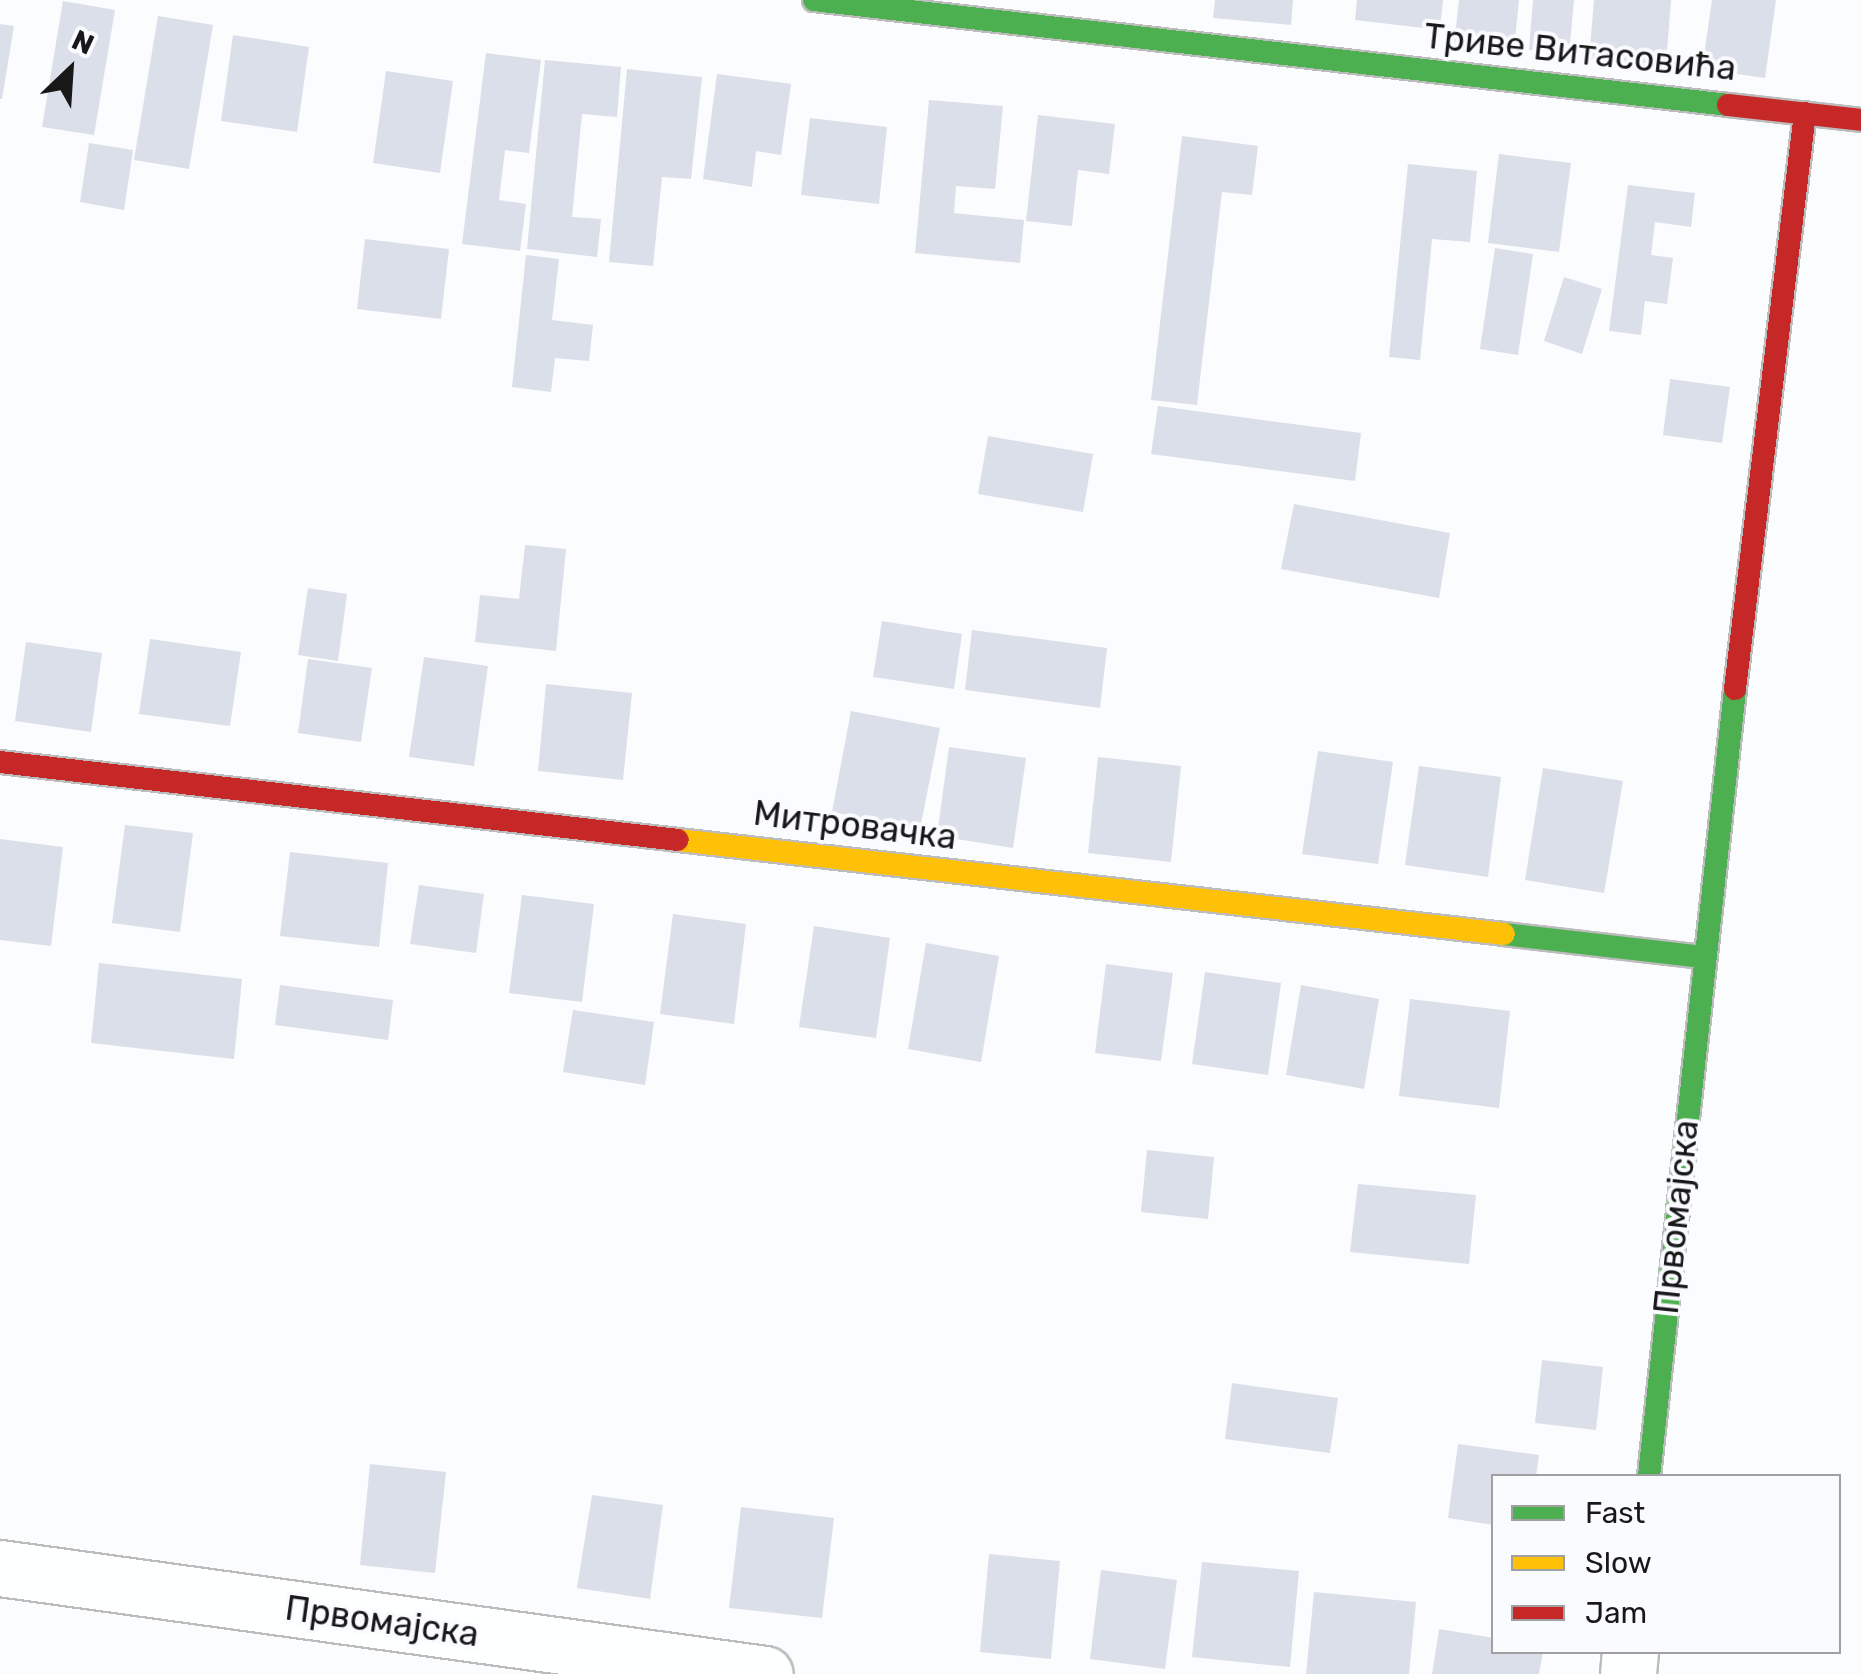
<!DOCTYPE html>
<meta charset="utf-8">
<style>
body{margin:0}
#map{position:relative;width:1861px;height:1674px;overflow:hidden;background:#fbfcfd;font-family:Rubik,sans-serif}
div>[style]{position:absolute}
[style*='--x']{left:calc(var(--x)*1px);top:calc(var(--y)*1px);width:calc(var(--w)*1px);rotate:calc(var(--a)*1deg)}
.building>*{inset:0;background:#dbdfe9}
.roads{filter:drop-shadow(2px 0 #bcbcbd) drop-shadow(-2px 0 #bcbcbd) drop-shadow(0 2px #bcbcbd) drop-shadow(0 -2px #bcbcbd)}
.street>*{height:55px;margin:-27.5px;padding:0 27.5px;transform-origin:27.5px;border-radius:27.5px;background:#feffff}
.fast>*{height:22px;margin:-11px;padding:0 11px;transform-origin:11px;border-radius:11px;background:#4caf50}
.slow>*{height:22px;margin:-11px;padding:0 11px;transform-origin:11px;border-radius:11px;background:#ffc107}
.jam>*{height:22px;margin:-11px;padding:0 11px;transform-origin:11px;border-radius:11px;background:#c62828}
span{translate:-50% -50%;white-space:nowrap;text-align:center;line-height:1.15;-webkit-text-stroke:8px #fafbfe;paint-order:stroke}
.street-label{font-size:35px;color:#181819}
.legend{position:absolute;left:1491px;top:1474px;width:350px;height:180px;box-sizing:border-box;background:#fafbfe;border:2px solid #a0a0a2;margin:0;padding:12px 18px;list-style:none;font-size:30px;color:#181819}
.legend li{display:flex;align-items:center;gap:20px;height:50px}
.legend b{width:50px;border:2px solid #a0a0a2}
.north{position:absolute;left:20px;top:20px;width:100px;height:100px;-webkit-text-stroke:8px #fafbfe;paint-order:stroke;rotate:25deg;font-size:28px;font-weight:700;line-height:40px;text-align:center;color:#181819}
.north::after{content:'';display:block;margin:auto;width:35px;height:45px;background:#181819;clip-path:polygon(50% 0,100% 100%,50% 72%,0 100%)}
</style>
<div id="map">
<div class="building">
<i style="clip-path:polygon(1215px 0,1293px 0,1291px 25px,1213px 18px)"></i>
<i style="clip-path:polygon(1357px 0,1443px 0,1440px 30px,1355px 20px)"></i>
<i style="clip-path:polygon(1459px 0,1519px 0,1514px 51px,1454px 45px)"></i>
<i style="clip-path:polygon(1533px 0,1574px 0,1569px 53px,1529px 50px)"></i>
<i style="clip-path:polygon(1594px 0,1671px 0,1666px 65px,1589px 60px)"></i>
<i style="clip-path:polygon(1712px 0,1776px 0,1765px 78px,1702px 69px)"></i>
<i style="clip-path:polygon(63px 1px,115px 10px,94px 135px,42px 127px)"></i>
<i style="clip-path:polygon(158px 16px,213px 25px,189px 169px,134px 160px)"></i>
<i style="clip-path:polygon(0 24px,14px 26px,2px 99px,0 99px)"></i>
<i style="clip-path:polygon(233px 35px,309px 47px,297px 132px,221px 121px)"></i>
<i style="clip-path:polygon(486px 53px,541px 60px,529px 153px,505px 150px,499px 200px,526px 204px,520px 251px,462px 244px)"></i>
<i style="clip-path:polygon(545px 60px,621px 67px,617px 117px,582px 114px,572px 217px,601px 219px,597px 257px,527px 249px)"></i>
<i style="clip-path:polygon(627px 69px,702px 77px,691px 179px,662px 177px,653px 266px,609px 262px)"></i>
<i style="clip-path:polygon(386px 71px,453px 81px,440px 173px,373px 163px)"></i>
<i style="clip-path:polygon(717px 74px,791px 84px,781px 155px,756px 151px,752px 187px,703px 179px)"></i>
<i style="clip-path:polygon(929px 100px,1003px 106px,995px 189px,956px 186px,954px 213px,1024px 220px,1020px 263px,915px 253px)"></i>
<i style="clip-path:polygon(1038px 115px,1115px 124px,1109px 174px,1078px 170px,1072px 226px,1026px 221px)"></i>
<i style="clip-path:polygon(810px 118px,887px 127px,879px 204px,801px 195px)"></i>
<i style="clip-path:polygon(1182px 136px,1258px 146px,1252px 195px,1222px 192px,1197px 405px,1151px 400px)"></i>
<i style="clip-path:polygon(89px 143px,133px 150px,124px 210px,80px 202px)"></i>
<i style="clip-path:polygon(1499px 154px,1571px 163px,1559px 252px,1488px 243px)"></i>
<i style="clip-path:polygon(1408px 164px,1477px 171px,1470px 242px,1432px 239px,1420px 360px,1389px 357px)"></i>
<i style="clip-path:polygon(1628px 185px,1695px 193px,1691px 227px,1655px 222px,1651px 255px,1673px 258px,1667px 304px,1645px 301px,1641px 335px,1609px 331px)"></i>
<i style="clip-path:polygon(365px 239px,449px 249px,441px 319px,357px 309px)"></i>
<i style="clip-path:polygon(1495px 248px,1533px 254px,1518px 355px,1480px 349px)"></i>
<i style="clip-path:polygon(526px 255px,559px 259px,552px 320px,593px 325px,589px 361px,555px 358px,551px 392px,512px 387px)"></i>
<i style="clip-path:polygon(1564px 277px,1602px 289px,1582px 354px,1544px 341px)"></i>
<i style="clip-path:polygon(1670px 379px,1730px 387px,1722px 443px,1663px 435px)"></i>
<i style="clip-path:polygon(1158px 406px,1361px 433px,1355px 481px,1151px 454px)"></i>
<i style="clip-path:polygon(988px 436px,1093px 454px,1083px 512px,978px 494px)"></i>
<i style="clip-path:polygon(1294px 504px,1450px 533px,1439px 598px,1281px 569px)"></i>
<i style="clip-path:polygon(525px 545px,566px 549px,556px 651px,475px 642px,480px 595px,519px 599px)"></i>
<i style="clip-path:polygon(308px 588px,347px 594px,338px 661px,298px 655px)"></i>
<i style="clip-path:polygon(882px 621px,962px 634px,954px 689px,873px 677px)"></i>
<i style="clip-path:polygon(972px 630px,1107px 648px,1100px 708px,965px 690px)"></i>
<i style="clip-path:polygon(150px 639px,241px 652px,230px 726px,139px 714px)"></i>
<i style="clip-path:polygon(26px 642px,102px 653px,91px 732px,15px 721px)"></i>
<i style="clip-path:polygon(424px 657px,488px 666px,474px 766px,409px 757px)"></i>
<i style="clip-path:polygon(308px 659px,372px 668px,361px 742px,298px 733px)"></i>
<i style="clip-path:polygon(546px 684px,632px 693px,623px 780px,538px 771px)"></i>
<i style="clip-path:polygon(851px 711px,940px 728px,920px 829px,832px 812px)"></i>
<i style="clip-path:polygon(949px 747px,1026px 758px,1013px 848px,937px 836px)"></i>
<i style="clip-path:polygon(1318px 751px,1393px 762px,1378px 864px,1302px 854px)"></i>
<i style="clip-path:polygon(1098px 757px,1181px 766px,1171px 862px,1088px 853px)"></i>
<i style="clip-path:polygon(1419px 766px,1501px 777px,1488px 877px,1405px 865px)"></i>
<i style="clip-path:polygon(1543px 768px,1623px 781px,1604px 893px,1525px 880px)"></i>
<i style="clip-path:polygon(125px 825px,193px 833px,180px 932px,112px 923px)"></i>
<i style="clip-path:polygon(0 839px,63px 847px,51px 946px,0 940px)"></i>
<i style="clip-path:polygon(290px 852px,388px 863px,379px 947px,280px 936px)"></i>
<i style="clip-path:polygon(419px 885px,484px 894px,476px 953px,410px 944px)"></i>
<i style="clip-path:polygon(522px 895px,594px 904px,582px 1002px,509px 993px)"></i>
<i style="clip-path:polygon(673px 914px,746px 924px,734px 1024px,660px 1014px)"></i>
<i style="clip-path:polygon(814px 926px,890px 938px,876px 1038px,799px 1027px)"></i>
<i style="clip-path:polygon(926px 943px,999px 956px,981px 1062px,908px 1049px)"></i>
<i style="clip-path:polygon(99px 963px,242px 979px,234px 1059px,91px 1043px)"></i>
<i style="clip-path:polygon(1106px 964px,1173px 973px,1161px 1061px,1095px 1053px)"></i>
<i style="clip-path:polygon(1205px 972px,1281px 983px,1268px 1075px,1192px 1064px)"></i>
<i style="clip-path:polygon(280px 985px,393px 1000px,388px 1040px,275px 1025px)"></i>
<i style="clip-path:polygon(1301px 985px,1379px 999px,1364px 1089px,1286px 1075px)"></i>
<i style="clip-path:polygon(1410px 999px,1510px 1011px,1499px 1108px,1399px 1096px)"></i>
<i style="clip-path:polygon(573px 1010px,654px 1022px,645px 1085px,563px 1072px)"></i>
<i style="clip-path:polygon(1147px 1150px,1214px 1157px,1208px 1219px,1141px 1212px)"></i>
<i style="clip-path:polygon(1358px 1184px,1476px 1195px,1469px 1264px,1350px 1252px)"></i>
<i style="clip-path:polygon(1542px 1360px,1603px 1367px,1596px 1430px,1535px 1423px)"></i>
<i style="clip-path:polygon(1232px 1383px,1338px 1398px,1330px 1453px,1225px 1439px)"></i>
<i style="clip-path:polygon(1458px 1444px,1539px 1455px,1536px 1476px,1494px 1476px,1494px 1525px,1448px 1518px)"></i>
<i style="clip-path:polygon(370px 1464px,446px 1472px,435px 1573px,360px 1565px)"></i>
<i style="clip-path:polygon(592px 1495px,663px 1505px,650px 1599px,577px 1588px)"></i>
<i style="clip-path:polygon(741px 1507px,834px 1518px,822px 1618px,729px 1608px)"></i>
<i style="clip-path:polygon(989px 1554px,1060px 1561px,1051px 1659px,980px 1652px)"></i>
<i style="clip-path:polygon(1202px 1562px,1299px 1571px,1290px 1667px,1192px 1657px)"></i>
<i style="clip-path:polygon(1101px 1570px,1177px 1580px,1165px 1669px,1090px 1659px)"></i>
<i style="clip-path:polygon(1314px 1592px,1416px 1602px,1409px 1674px,1306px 1674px)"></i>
<i style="clip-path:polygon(1439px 1629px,1494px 1638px,1494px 1652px,1543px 1652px,1539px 1674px,1432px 1674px)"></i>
</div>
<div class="roads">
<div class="street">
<i style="--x:0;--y:1568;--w:772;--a:7.89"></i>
<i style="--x:1628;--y:1674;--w:22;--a:-85"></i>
</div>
<div class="fast">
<i style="--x:814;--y:0;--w:920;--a:6.55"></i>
<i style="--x:1504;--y:934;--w:200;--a:6.6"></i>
<i style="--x:1649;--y:1476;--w:792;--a:-83.76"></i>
</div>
<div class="slow">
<i style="--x:678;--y:840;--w:831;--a:6.49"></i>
</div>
<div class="jam">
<i style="--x:1728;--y:105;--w:134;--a:6.4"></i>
<i style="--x:1735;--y:689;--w:580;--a:-83.07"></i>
<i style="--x:0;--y:762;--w:682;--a:6.56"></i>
</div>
</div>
<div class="street-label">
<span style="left:1580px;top:52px;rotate:6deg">Триве Витасовића</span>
<span style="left:855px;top:825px;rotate:7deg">Митровачка</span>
<span style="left:1676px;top:1217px;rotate:-84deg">Првомајска</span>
<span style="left:382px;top:1621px;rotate:8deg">Првомајска</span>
</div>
<ul class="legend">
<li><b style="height:12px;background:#4caf50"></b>Fast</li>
<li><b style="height:12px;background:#ffc107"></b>Slow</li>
<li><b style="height:12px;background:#c62828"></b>Jam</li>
</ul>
<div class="north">N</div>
</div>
